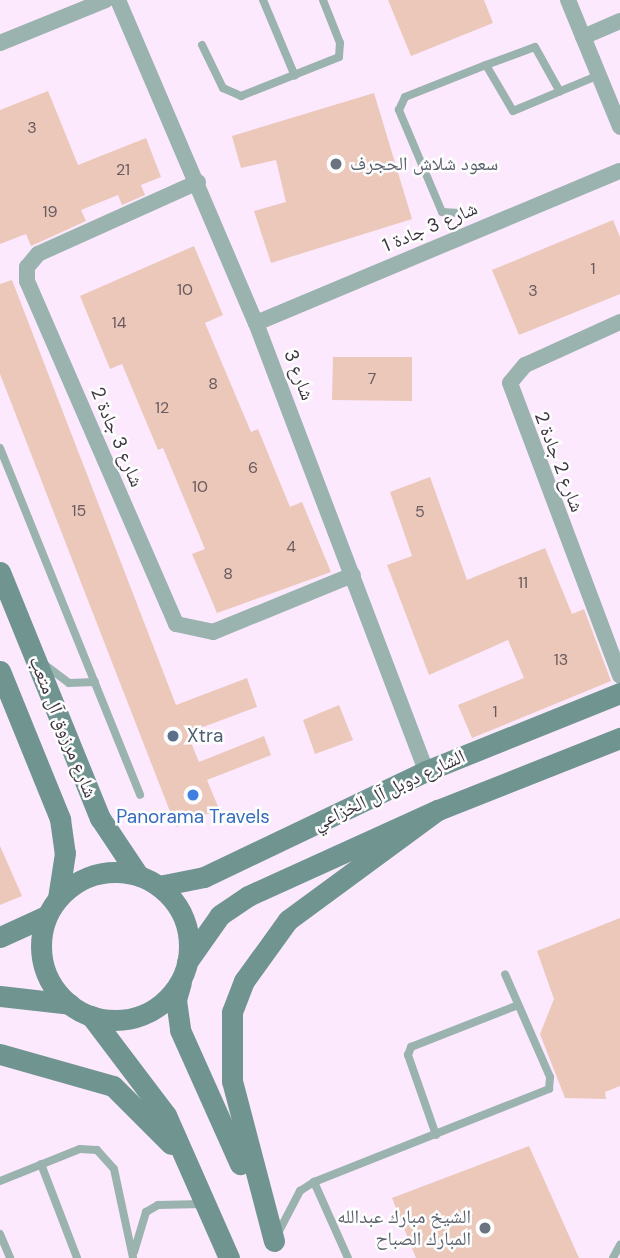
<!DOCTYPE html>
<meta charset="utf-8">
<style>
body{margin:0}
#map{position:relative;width:620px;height:1258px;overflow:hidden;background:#fce9fe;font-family:"DM Sans","Noto Naskh Arabic",sans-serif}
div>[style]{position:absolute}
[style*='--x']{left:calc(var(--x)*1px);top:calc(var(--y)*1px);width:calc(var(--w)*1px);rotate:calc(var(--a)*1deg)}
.building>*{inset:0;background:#ebc8ba}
.lane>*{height:8px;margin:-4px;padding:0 4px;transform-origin:4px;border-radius:4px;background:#9bb3af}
.street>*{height:16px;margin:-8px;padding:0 8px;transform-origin:8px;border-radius:8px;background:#9bb3af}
.secondary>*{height:21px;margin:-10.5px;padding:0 10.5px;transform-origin:10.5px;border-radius:10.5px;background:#709590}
.secondary>.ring{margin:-10.5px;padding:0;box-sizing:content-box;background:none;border:21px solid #709590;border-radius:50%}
.dots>*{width:19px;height:19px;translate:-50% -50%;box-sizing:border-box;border:4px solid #fdfdfd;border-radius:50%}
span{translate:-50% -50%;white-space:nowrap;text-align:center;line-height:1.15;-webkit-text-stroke:5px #fdfdfd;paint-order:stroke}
.number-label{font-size:16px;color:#695a5e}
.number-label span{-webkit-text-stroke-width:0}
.worship-label{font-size:19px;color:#5b616d}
.left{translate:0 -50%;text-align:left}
.right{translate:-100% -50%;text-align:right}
.street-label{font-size:19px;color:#3e3540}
.service-label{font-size:19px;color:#4e5e75}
.shop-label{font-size:19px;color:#366cbe}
</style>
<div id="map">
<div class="building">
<i style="clip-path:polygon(388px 0,484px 0,493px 23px,411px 56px)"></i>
<i style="clip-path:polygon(48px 91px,78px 165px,146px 138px,161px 177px,141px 185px,145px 195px,122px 205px,118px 195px,81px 210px,86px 221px,31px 246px,26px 234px,0 244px,0 110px)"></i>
<i style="clip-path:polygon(374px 93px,412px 219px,271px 263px,254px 211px,286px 202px,276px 160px,241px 168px,232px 136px)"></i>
<i style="clip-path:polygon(613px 220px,620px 237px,620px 294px,519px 335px,492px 270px)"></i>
<i style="clip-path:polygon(194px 246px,223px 315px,205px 323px,251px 432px,258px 429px,290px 507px,302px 502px,331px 572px,217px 613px,192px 554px,205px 549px,163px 448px,158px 450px,122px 364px,110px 369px,80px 296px)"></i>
<i style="clip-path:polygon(12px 280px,176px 705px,247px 678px,257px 707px,187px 733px,199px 762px,264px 736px,271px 755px,207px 780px,219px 809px,176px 827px,0 374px,0 284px)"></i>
<i style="clip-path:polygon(333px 357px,412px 357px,412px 401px,332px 400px)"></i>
<i style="clip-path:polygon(430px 477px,467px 580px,545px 548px,572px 614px,584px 609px,611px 681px,472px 738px,458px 705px,524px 678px,508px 640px,429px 675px,387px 565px,412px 556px,390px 492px)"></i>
<i style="clip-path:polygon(339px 705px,353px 740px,315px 754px,303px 720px)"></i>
<i style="clip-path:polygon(0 846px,22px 896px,0 905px)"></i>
<i style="clip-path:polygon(620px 918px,620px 1086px,605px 1092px,606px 1099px,565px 1098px,540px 1034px,554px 999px,537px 951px)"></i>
<i style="clip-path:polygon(529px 1146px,579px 1258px,416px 1258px,392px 1198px)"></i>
</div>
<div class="lane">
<i style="--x:263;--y:0;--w:82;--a:67.2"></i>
<i style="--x:202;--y:45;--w:48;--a:64"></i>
<i style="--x:223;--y:88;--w:20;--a:24"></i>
<i style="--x:241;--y:96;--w:105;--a:-21.7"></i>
<i style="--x:339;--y:57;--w:14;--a:-86"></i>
<i style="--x:340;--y:43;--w:46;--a:-111.6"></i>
<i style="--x:486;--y:65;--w:52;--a:-20.2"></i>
<i style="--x:535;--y:47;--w:51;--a:60.9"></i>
<i style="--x:460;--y:213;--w:18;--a:-177"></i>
<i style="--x:442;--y:212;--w:111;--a:-112.9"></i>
<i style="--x:399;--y:110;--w:14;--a:-65"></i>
<i style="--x:405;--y:97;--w:87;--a:-21.6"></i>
<i style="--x:486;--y:65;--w:53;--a:59.6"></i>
<i style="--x:513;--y:111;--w:93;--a:-22.7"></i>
<i style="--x:0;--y:448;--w:374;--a:68"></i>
<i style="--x:45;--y:665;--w:30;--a:37"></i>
<i style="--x:69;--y:683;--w:26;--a:-2"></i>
<i style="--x:436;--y:1135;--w:85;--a:-109.3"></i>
<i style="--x:408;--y:1055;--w:9;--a:-69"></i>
<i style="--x:411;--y:1047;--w:115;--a:-21.4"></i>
<i style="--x:41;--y:1164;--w:101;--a:69"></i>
<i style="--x:0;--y:1181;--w:86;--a:-21.8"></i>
<i style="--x:80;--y:1149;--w:17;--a:3"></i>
<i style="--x:97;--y:1150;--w:25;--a:48"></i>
<i style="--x:114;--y:1169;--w:91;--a:77.9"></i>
<i style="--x:314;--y:1182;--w:83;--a:65.9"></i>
<i style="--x:0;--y:1234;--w:26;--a:67"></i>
<i style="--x:277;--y:1235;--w:50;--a:-62.4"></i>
<i style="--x:300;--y:1191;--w:17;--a:-33"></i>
<i style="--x:314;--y:1182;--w:253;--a:-21.6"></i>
<i style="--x:549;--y:1089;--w:12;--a:-85"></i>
<i style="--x:550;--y:1077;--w:112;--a:-113.6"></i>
<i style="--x:134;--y:1252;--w:42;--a:-73.3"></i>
<i style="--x:146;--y:1212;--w:14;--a:-30"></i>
<i style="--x:158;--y:1205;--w:45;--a:-1.3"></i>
<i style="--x:613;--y:1258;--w:15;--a:-62"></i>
</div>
<div class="street">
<i style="--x:118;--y:0;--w:351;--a:66.9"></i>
<i style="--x:256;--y:323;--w:479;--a:69.2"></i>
<i style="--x:568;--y:0;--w:137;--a:67.7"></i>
<i style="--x:583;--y:37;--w:40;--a:-23.4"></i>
<i style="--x:0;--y:43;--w:114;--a:-22.1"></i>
<i style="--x:198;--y:182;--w:175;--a:155.8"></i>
<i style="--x:38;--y:254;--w:17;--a:130"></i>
<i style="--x:27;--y:267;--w:14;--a:90"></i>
<i style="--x:27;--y:281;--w:374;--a:66.5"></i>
<i style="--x:176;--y:624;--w:38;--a:12"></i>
<i style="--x:213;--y:632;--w:151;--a:-22.2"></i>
<i style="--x:620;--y:322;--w:104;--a:155.6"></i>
<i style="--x:525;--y:365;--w:23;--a:130"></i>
<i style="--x:510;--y:383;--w:313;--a:69.4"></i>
<i style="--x:256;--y:323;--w:394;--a:-22.7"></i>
</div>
<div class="secondary">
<i style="--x:0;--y:572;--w:266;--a:67.9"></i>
<i style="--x:100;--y:818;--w:69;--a:56.3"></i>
<i style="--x:0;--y:671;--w:160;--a:67.9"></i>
<i style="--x:60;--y:819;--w:34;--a:82"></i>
<i style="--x:65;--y:853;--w:46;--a:98.8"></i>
<i class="ring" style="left:41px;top:872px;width:127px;height:127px"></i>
<i style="--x:159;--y:886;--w:46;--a:-11.3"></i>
<i style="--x:204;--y:877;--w:246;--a:-25.5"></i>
<i style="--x:426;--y:771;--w:209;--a:-21.9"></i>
<i style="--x:0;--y:937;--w:51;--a:-24.5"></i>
<i style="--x:187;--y:962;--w:57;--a:-54.9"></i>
<i style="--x:220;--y:915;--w:34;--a:-34"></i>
<i style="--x:248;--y:896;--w:209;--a:-24.4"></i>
<i style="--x:438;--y:810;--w:196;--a:-21.6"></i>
<i style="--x:181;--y:982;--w:19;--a:106"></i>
<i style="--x:176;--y:1000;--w:30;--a:82"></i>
<i style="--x:180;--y:1030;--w:147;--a:65.9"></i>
<i style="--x:0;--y:996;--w:70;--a:6.5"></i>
<i style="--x:91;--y:1016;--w:124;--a:52.9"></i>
<i style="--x:166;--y:1115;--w:156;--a:66.2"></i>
<i style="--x:0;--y:1054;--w:117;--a:15.8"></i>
<i style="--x:113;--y:1086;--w:82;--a:45"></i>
<i style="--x:274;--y:1241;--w:165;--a:-104.7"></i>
<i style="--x:232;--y:1081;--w:69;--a:-90"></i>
<i style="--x:232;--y:1012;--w:33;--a:-69"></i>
<i style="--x:244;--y:981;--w:75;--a:-54.2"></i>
<i style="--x:288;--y:920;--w:186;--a:-36.3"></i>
</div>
<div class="dots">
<i style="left:336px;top:164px;background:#6b7280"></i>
<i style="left:173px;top:736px;background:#5c6f8a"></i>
<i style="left:193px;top:795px;background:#3f7fe0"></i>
<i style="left:485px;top:1228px;background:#6b7280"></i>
</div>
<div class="number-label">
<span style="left:32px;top:128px">3</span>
<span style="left:123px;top:170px">21</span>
<span style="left:50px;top:212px">19</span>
<span style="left:593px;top:269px">1</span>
<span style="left:185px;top:290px">10</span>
<span style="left:533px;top:291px">3</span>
<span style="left:119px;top:323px">14</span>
<span style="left:372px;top:379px">7</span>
<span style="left:213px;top:384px">8</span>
<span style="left:162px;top:408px">12</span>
<span style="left:253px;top:468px">6</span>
<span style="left:200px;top:487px">10</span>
<span style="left:79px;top:511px">15</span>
<span style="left:420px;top:512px">5</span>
<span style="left:291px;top:547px">4</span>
<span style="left:228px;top:574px">8</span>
<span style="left:523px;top:583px">11</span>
<span style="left:561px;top:660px">13</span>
<span style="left:495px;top:712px">1</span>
</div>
<div class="worship-label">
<span class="left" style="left:350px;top:164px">سعود شلاش الحجرف</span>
<span class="right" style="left:471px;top:1228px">الشيخ مبارك عبدالله<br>المبارك الصباح</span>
</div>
<div class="street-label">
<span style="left:430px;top:227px;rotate:-23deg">شارع 3 جادة 1</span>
<span style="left:299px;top:375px;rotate:69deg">شارع 3</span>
<span style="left:117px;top:437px;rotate:67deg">شارع 3 جادة 2</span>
<span style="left:559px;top:462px;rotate:69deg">شارع 2 جادة 2</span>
<span style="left:63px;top:727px;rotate:68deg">شارع مرزوق آل متعب</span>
<span style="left:389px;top:790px;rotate:-25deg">الشارع دوبل آل الخزاعي</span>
</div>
<div class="service-label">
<span class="left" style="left:187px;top:736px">Xtra</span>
</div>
<div class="shop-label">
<span style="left:193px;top:817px">Panorama Travels</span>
</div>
</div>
